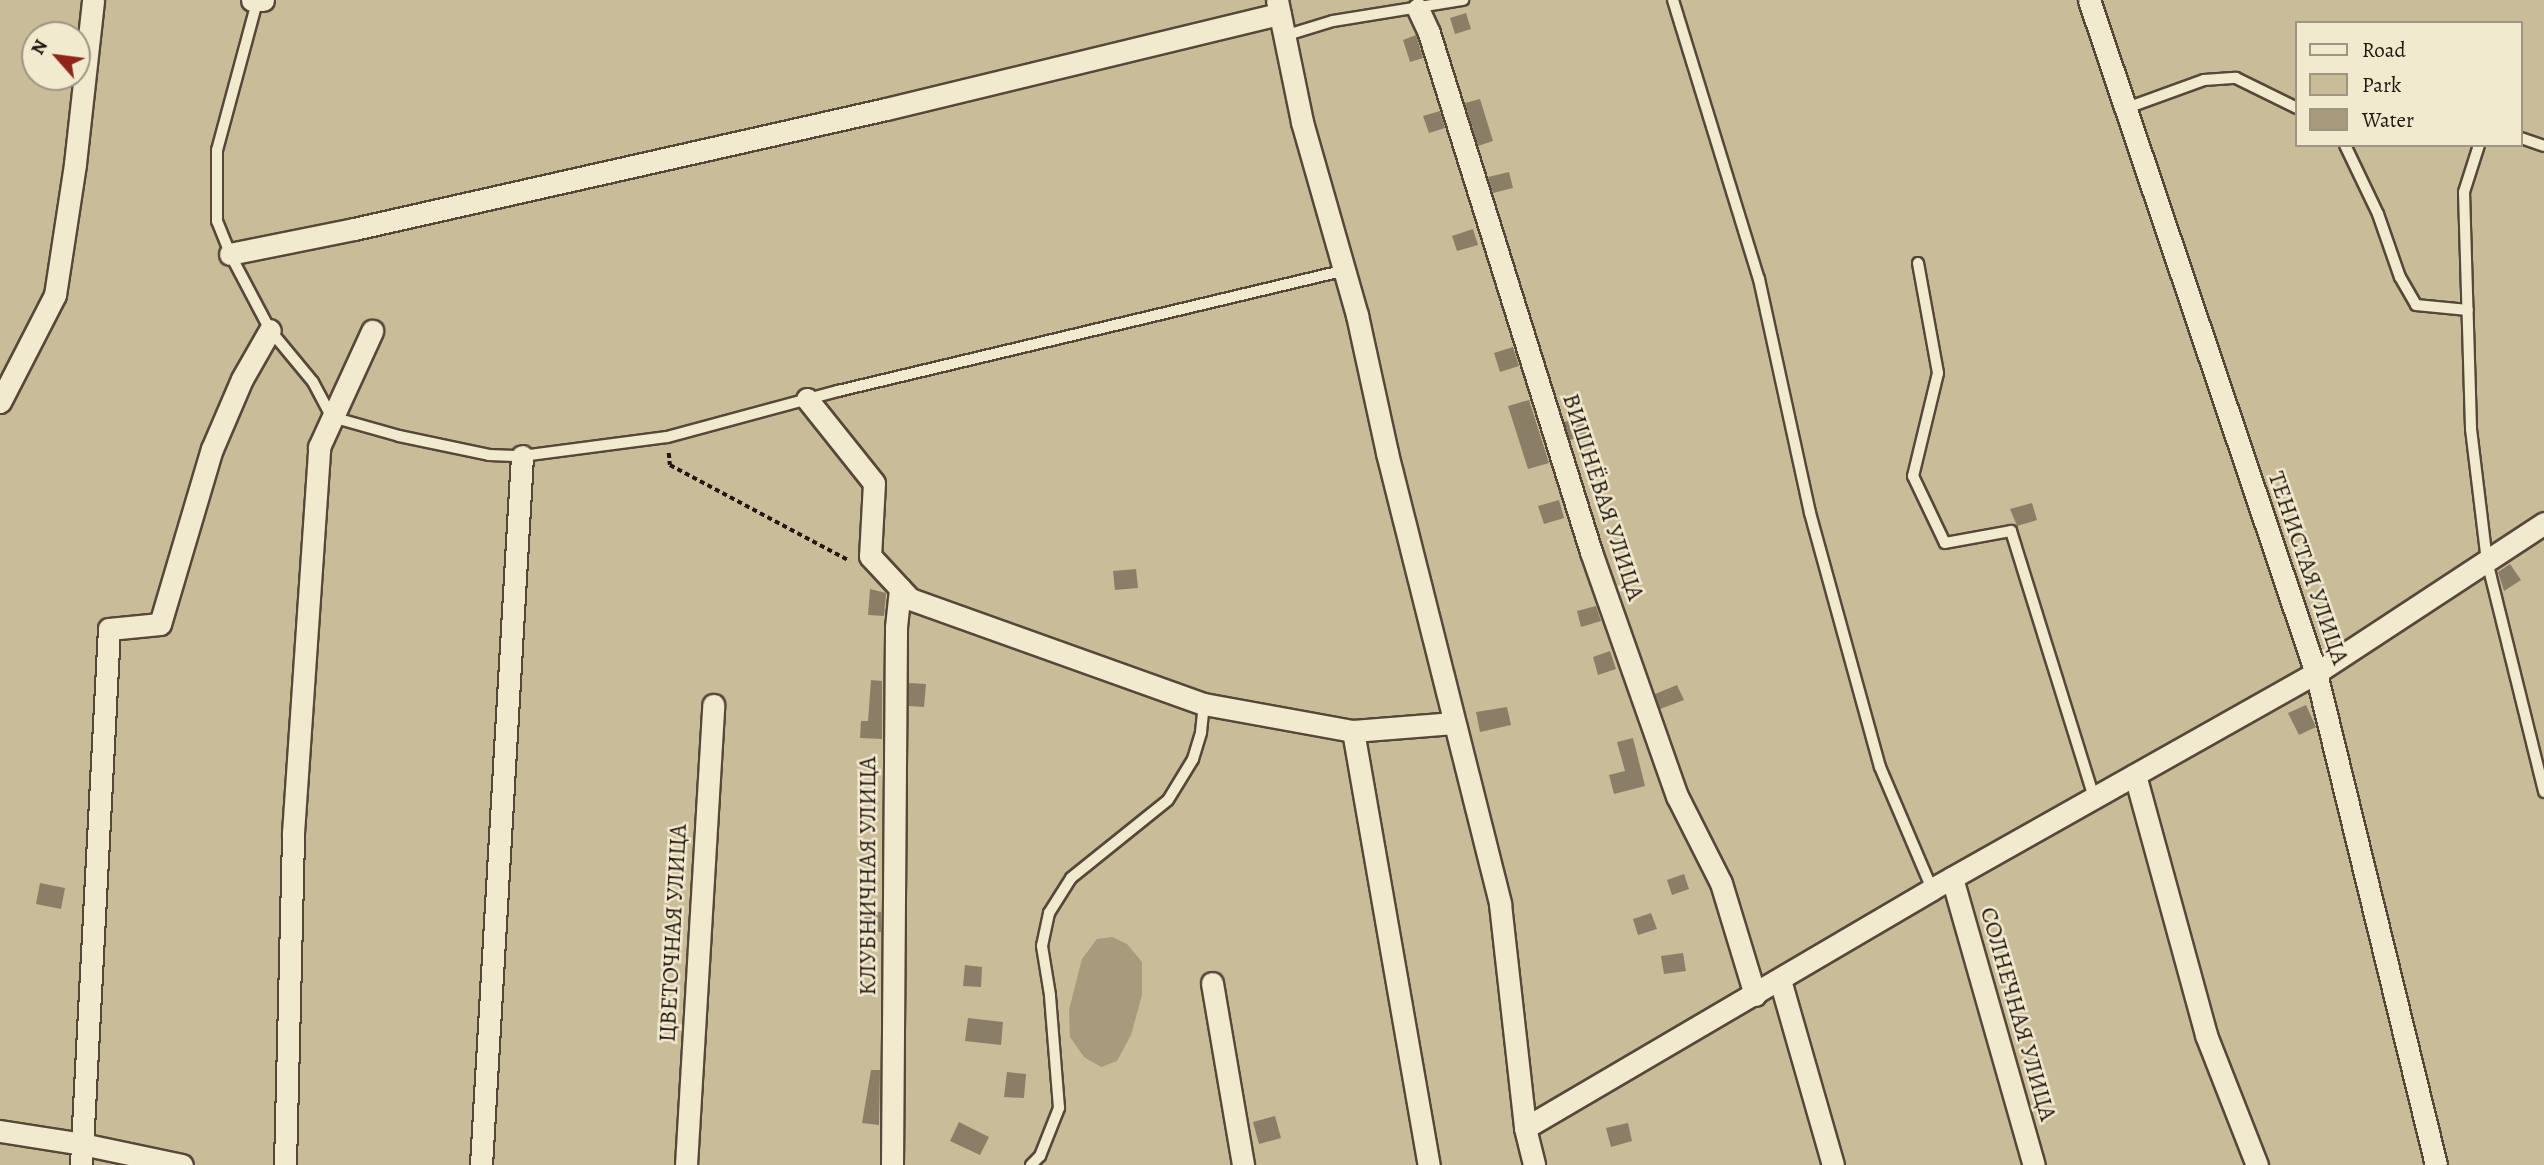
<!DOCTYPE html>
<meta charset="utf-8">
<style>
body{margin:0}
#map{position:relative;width:2544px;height:1165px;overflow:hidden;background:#eadeb5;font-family:Alegreya,serif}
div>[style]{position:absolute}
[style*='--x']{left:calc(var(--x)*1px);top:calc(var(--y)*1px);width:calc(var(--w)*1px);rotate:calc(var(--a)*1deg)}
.green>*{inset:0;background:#c9bc99}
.water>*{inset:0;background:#a79a7d}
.building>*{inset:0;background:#8b7e66}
.path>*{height:3.5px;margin-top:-1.75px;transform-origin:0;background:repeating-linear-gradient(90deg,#251610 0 5px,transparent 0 8.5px)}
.roads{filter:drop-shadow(2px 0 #564839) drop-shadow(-2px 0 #564839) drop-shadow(0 2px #564839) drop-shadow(0 -2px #564839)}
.service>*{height:10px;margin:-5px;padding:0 5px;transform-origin:5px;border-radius:5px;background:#f1eacf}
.minor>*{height:21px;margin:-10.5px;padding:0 10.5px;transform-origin:10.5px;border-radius:10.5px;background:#f1eacf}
span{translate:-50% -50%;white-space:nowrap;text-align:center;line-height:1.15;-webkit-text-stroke:5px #f1eacf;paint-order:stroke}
.street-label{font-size:24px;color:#251610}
.legend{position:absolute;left:2295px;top:21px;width:228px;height:126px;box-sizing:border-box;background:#f1eacf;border:2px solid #9f9583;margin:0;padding:9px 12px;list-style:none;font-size:21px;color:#251610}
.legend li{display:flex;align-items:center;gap:14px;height:35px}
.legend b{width:35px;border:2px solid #9f9583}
.north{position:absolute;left:21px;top:21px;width:70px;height:70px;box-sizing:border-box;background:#f1eacf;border:2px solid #9f9583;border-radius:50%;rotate:298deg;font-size:19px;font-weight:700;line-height:28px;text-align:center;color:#251610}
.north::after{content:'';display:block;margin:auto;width:24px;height:32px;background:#8f2418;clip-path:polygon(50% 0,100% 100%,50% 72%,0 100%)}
</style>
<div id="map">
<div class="green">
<i style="clip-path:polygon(evenodd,0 0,2544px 0,2544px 1165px,0 1165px,0 0,2297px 23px,2521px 23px,2521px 145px,2297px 145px,2297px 23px,0 0,35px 35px,77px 35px,77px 77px,35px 77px,35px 35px)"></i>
</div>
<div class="water">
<i style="clip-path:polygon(1112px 937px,1127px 944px,1142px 962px,1142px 995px,1131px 1035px,1117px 1061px,1101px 1067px,1084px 1057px,1070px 1037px,1069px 1010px,1082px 959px,1097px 939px)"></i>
</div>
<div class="building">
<i style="clip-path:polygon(1466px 13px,1471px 29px,1455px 34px,1450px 18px)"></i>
<i style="clip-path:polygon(1416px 35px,1423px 58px,1410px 62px,1403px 40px)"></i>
<i style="clip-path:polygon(1480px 99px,1493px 141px,1478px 146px,1465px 103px)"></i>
<i style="clip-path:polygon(1440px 111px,1445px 128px,1429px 133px,1423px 116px)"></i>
<i style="clip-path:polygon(1509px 172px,1513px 188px,1493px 193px,1488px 177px)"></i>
<i style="clip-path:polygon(1473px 229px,1478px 245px,1457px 251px,1452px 236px)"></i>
<i style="clip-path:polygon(1513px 347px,1519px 366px,1500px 372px,1494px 353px)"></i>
<i style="clip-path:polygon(1529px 400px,1549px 463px,1528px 469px,1508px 406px)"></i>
<i style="clip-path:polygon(1585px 416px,1590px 434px,1570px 440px,1564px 422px)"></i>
<i style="clip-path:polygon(1559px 500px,1564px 518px,1544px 524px,1538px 506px)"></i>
<i style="clip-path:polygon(2032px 503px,2037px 520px,2017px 526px,2010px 509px)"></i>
<i style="clip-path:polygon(2510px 564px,2521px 580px,2504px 591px,2498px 572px)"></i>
<i style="clip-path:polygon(1136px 569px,1138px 588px,1115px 590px,1113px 571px)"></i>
<i style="clip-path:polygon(870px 589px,886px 593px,884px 616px,868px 615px)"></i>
<i style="clip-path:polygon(1596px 606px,1601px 621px,1581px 627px,1577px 611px)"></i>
<i style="clip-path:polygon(1610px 651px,1616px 669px,1598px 675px,1593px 657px)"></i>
<i style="clip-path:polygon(871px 680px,882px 681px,882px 739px,860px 738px,861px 721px,868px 721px)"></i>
<i style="clip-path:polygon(909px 683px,926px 684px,924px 707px,909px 706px)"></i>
<i style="clip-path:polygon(1677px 685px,1684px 700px,1660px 709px,1655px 694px)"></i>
<i style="clip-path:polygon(2306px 705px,2316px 727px,2299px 735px,2288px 713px)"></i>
<i style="clip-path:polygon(1507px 707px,1511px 725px,1480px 732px,1476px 712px)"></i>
<i style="clip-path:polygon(1633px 738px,1645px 786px,1614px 794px,1609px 775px,1625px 771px,1617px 742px)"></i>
<i style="clip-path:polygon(1684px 874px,1689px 889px,1672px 895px,1667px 880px)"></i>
<i style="clip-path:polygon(40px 883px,65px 888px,61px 909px,36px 904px)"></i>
<i style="clip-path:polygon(865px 911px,881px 912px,881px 932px,863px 931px)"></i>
<i style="clip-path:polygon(1651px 913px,1657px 929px,1638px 935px,1633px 919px)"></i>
<i style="clip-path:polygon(1683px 953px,1686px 971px,1664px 974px,1661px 956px)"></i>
<i style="clip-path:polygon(965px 965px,982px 967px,981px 987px,963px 986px)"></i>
<i style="clip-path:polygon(968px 1018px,1003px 1022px,1001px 1045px,965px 1041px)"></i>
<i style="clip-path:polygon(871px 1070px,880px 1070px,879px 1125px,862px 1123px)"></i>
<i style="clip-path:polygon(1007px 1072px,1026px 1074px,1024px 1098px,1004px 1097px)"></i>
<i style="clip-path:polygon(1275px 1116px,1281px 1138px,1259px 1144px,1253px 1122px)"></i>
<i style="clip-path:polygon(959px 1122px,989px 1137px,980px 1155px,950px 1141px)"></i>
<i style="clip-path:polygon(1628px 1123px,1632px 1141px,1611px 1147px,1606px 1128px)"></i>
</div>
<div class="path">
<i style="--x:669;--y:453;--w:12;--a:85"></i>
<i style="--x:670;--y:465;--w:204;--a:28.1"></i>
</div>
<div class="roads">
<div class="service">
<i style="--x:1673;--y:0;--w:292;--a:72.9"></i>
<i style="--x:1759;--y:279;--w:239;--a:77.7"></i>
<i style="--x:1810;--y:513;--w:263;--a:74.6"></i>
<i style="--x:1880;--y:767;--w:133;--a:66.9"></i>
<i style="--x:257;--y:2;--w:153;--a:105.1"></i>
<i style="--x:217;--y:150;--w:71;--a:90"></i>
<i style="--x:217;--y:221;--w:35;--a:68"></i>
<i style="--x:230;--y:254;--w:86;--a:62.2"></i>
<i style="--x:270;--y:330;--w:67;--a:50.4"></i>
<i style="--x:313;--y:382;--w:40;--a:62"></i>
<i style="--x:332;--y:417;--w:70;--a:15.8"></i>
<i style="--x:399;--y:436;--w:92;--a:11.9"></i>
<i style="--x:489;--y:455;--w:33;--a:2"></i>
<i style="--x:522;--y:456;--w:146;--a:-7.5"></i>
<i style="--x:667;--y:437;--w:177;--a:-15.1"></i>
<i style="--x:838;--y:391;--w:522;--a:-13.4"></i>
<i style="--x:1284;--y:36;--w:51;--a:-17"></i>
<i style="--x:1333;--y:21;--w:132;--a:-9.2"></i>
<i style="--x:2124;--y:109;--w:85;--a:-19.9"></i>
<i style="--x:2204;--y:80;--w:32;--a:-4"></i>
<i style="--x:2236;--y:78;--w:68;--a:26.2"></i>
<i style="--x:2521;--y:138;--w:24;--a:19"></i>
<i style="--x:2345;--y:145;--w:76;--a:64.4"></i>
<i style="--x:2378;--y:214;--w:67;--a:70.8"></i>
<i style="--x:2400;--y:277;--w:32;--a:60"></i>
<i style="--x:2416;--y:305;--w:52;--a:5.5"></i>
<i style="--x:2479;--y:145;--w:49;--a:107.7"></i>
<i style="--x:2464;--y:192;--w:237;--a:88.3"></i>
<i style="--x:2471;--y:429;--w:133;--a:83.1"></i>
<i style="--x:2487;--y:561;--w:238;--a:76.1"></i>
<i style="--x:1918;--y:263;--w:112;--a:79.7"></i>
<i style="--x:1938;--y:373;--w:106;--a:103.6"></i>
<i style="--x:1913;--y:476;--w:74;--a:64.5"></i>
<i style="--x:1945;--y:543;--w:67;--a:-10.3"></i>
<i style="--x:2011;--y:531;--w:280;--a:72.7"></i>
<i style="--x:1031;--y:1165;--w:13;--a:-45"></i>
<i style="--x:1040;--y:1156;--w:52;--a:-68.4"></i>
<i style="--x:1059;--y:1108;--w:113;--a:-94.6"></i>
<i style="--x:1050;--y:995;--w:50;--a:-99.3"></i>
<i style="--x:1042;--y:946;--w:34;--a:-78"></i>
<i style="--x:1049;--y:913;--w:41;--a:-57.8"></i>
<i style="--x:1071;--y:878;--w:124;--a:-38.8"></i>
<i style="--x:1168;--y:800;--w:48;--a:-58.6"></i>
<i style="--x:1193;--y:759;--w:28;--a:-73"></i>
<i style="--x:1201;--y:732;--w:28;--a:-84"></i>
</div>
<div class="minor">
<i style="--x:252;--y:0;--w:11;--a:0"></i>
<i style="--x:1277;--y:0;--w:125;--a:78.4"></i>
<i style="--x:1302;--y:122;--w:201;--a:74.1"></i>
<i style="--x:1357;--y:315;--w:141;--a:77.7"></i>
<i style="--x:1387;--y:453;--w:465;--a:75.9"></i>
<i style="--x:1500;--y:904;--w:225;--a:83.6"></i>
<i style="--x:1525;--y:1128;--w:38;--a:76"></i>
<i style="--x:2089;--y:0;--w:710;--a:71.36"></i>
<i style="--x:2316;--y:673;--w:506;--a:76.29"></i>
<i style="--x:1418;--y:9;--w:26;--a:65"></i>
<i style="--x:1429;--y:33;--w:544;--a:72.66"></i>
<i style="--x:1591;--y:552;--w:259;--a:70.6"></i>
<i style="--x:1677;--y:796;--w:97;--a:63.2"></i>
<i style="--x:1721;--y:883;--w:117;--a:73.1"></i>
<i style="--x:230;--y:254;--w:126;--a:-11.4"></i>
<i style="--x:354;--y:229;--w:545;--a:-12.71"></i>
<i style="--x:886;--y:109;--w:405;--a:-13.6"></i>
<i style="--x:807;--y:399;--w:107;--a:51.4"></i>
<i style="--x:874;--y:483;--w:73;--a:93.1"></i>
<i style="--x:870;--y:556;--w:59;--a:47.1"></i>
<i style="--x:910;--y:599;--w:312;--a:19.7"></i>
<i style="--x:1204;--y:704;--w:151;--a:10.3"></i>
<i style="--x:1353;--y:731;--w:101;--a:-4.5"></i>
<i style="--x:0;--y:402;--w:120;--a:-62.8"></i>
<i style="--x:55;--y:295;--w:133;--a:-81.3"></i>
<i style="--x:75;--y:164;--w:165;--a:-83.7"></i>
<i style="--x:1353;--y:731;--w:441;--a:80.1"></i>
<i style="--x:2135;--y:775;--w:270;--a:74.7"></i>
<i style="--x:2206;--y:1035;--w:140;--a:68.6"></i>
<i style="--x:1952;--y:878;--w:298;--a:74.1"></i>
<i style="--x:1780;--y:980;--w:192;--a:74"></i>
<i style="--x:1212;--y:983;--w:185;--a:80.3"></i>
<i style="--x:1525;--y:1128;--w:472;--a:-30.4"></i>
<i style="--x:1932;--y:889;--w:441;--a:-29.4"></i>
<i style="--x:2316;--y:673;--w:273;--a:-33.3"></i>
<i style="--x:0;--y:1131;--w:83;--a:9"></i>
<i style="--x:82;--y:1144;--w:102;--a:11.9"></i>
<i style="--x:81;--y:1165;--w:537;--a:-87.01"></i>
<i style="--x:109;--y:629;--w:51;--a:-5.6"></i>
<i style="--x:160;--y:624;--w:183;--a:-73.5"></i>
<i style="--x:212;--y:449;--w:76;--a:-66.8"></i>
<i style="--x:242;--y:379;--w:56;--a:-60.3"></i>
<i style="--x:285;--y:1165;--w:332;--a:-88.6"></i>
<i style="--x:293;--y:833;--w:387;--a:-86.1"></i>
<i style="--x:319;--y:447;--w:128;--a:-65.4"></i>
<i style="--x:481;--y:1165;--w:710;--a:-86.69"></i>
<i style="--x:686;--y:1165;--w:461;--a:-86.6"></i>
<i style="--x:892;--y:1165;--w:538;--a:-89.57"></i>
<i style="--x:896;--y:627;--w:39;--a:-84"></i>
</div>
</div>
<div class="street-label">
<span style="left:1603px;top:497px;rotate:72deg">ВИШНЁВАЯ УЛИЦА</span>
<span style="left:2308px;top:568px;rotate:71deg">ТЕНИСТАЯ УЛИЦА</span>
<span style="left:868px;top:876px;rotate:-90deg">КЛУБНИЧНАЯ УЛИЦА</span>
<span style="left:673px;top:933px;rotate:-87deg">ЦВЕТОЧНАЯ УЛИЦА</span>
<span style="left:2018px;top:1014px;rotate:74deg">СОЛНЕЧНАЯ УЛИЦА</span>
</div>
<ul class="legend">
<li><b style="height:9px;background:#f1eacf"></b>Road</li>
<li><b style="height:19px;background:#c9bc99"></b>Park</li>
<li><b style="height:19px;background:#a79a7d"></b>Water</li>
</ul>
<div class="north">N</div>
</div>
